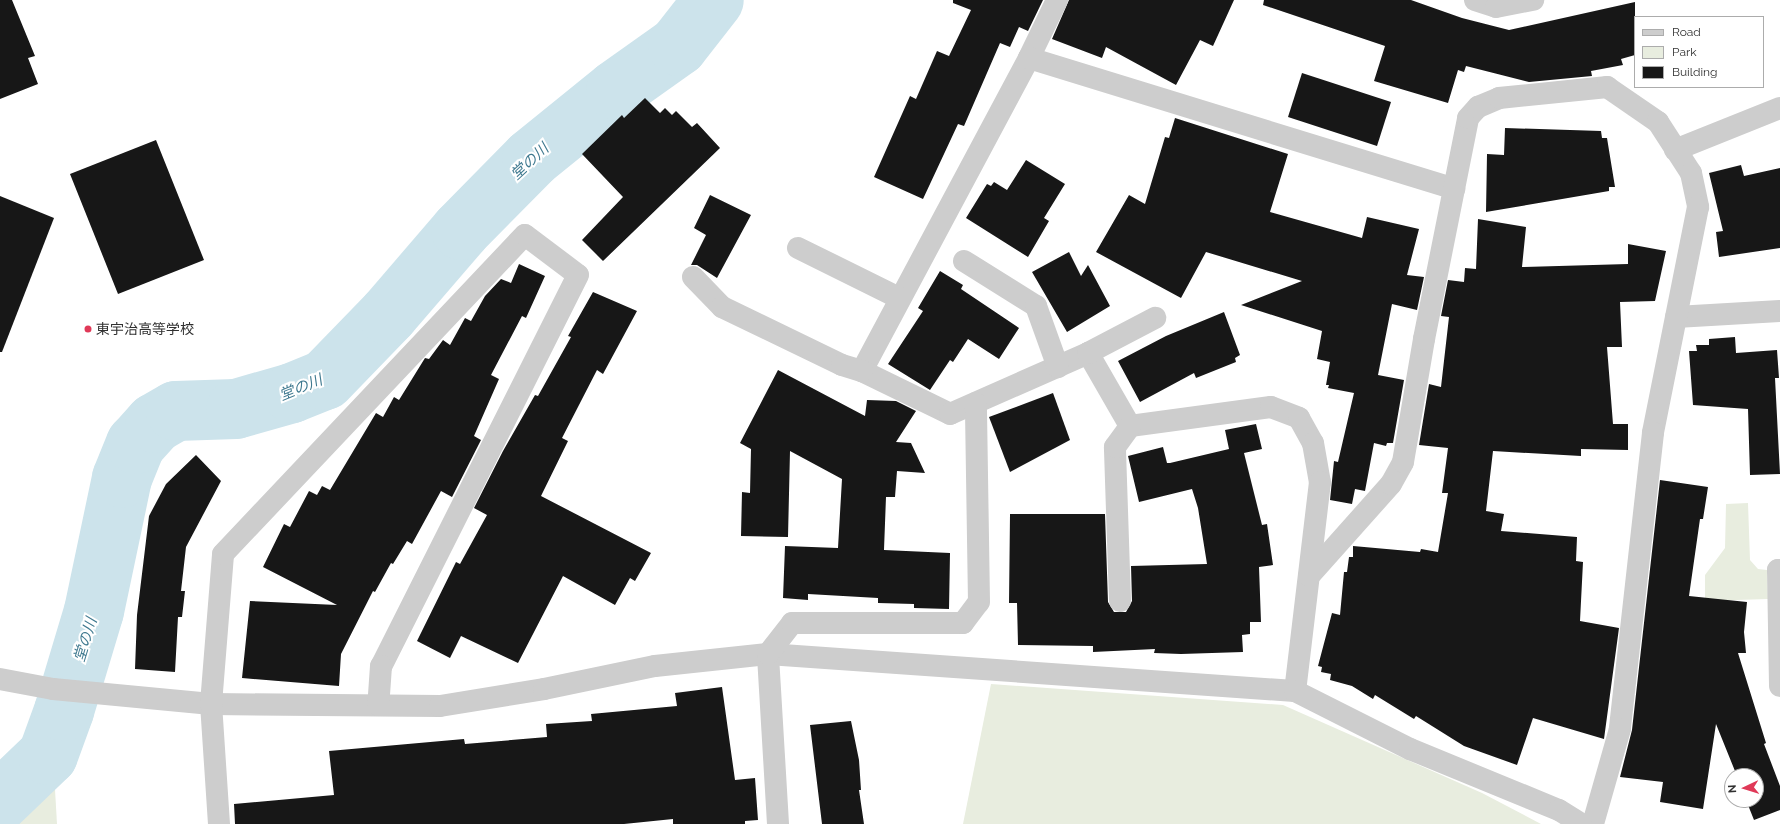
<!DOCTYPE html>
<meta charset="utf-8">
<style>
body{margin:0}
#map{position:relative;width:1780px;height:824px;overflow:hidden;background:#fff;font-family:Raleway,"Noto Sans JP",sans-serif}
div>[style]{position:absolute}
[style*='--x']{left:calc(var(--x)*1px);top:calc(var(--y)*1px);width:calc(var(--w)*1px);rotate:calc(var(--a)*1deg)}
.green>*{inset:0;background:#e8eddf}
.river>*{height:60px;margin:-30px;padding:0 30px;transform-origin:30px;border-radius:30px;background:#cce3eb}
.building>*{inset:0;background:#171717}
.minor>*{height:22px;margin:-11px;padding:0 11px;transform-origin:11px;border-radius:11px;background:#cdcdcd}
.dots>*{width:11px;height:11px;translate:-50% -50%;box-sizing:border-box;border:2px solid #fff;border-radius:50%}
span{translate:-50% -50%;white-space:nowrap;text-align:center;line-height:1.15;-webkit-text-stroke:4px #fff;paint-order:stroke}
.poi-label{font-size:14px;color:#303030}
.left{translate:0 -50%;text-align:left}
.water-label{font-size:15px;color:#407a90;font-style:italic}
.legend{position:absolute;left:1634px;top:16px;width:130px;height:72px;box-sizing:border-box;background:#fff;border:1px solid #acacac;margin:0;padding:5px 7px;list-style:none;font-size:12px;color:#303030}
.legend li{display:flex;align-items:center;gap:8px;height:20px}
.legend b{width:20px;border:1px solid #acacac}
.north{position:absolute;left:1724px;top:768px;width:40px;height:40px;box-sizing:border-box;background:#fff;border:1px solid #acacac;border-radius:50%;rotate:266deg;font-size:11px;font-weight:700;line-height:16px;text-align:center;color:#303030}
.north::after{content:'';display:block;margin:auto;width:14px;height:18px;background:#e03958;clip-path:polygon(50% 0,100% 100%,50% 72%,0 100%)}
</style>
<div id="map">
<div class="green">
<i style="clip-path:polygon(1748px 503px,1750px 560px,1758px 569px,1767px 570px,1768px 599px,1705px 601px,1705px 575px,1725px 548px,1726px 504px)"></i>
<i style="clip-path:polygon(991px 684px,1283px 705px,1482px 793px,1541px 824px,963px 824px)"></i>
<i style="clip-path:polygon(54px 772px,57px 824px,0 824px,0 819px)"></i>
</div>
<div class="river">
<i style="--x:0;--y:801;--w:66;--a:-43.8"></i>
<i style="--x:48;--y:755;--w:47;--a:-70"></i>
<i style="--x:64;--y:711;--w:104;--a:-73.3"></i>
<i style="--x:94;--y:611;--w:136;--a:-78.1"></i>
<i style="--x:122;--y:478;--w:37;--a:-68"></i>
<i style="--x:136;--y:444;--w:28;--a:-48"></i>
<i style="--x:155;--y:423;--w:24;--a:-30"></i>
<i style="--x:176;--y:411;--w:60;--a:-1.9"></i>
<i style="--x:236;--y:409;--w:58;--a:-15.9"></i>
<i style="--x:292;--y:393;--w:35;--a:-22"></i>
<i style="--x:325;--y:380;--w:91;--a:-45.9"></i>
<i style="--x:388;--y:315;--w:112;--a:-49.3"></i>
<i style="--x:461;--y:230;--w:101;--a:-45.4"></i>
<i style="--x:532;--y:158;--w:108;--a:-39"></i>
<i style="--x:616;--y:90;--w:76;--a:-35.4"></i>
<i style="--x:678;--y:46;--w:58;--a:-52"></i>
</div>
<div class="building">
<i style="clip-path:polygon(0 0,12px 0,35px 56px,28px 58px,38px 84px,0 99px)"></i>
<i style="clip-path:polygon(953px 0,1043px 0,1028px 31px,1019px 27px,1010px 47px,1000px 43px,964px 126px,958px 124px,923px 199px,874px 177px,910px 96px,916px 99px,937px 51px,949px 56px,971px 10px,953px 3px)"></i>
<i style="clip-path:polygon(1069px 0,1234px 0,1213px 46px,1200px 40px,1176px 85px,1106px 47px,1102px 58px,1052px 39px)"></i>
<i style="clip-path:polygon(1264px 0,1411px 0,1462px 18px,1509px 30px,1635px 2px,1635px 55px,1621px 59px,1623px 65px,1591px 71px,1592px 76px,1529px 82px,1466px 66px,1464px 72px,1458px 70px,1448px 103px,1374px 81px,1385px 46px,1263px 5px)"></i>
<i style="clip-path:polygon(1302px 73px,1391px 102px,1377px 146px,1288px 117px)"></i>
<i style="clip-path:polygon(645px 98px,660px 113px,665px 108px,672px 115px,676px 111px,692px 127px,697px 123px,720px 148px,603px 261px,582px 240px,623px 197px,582px 154px,622px 115px,624px 118px)"></i>
<i style="clip-path:polygon(1175px 118px,1288px 154px,1270px 212px,1362px 238px,1367px 217px,1419px 229px,1407px 275px,1424px 277px,1417px 310px,1392px 304px,1378px 375px,1404px 380px,1393px 443px,1387px 443px,1386px 446px,1374px 443px,1365px 491px,1355px 489px,1352px 504px,1330px 500px,1334px 461px,1338px 462px,1354px 393px,1328px 388px,1329px 385px,1326px 385px,1330px 362px,1317px 359px,1322px 331px,1241px 305px,1302px 281px,1206px 252px,1181px 298px,1096px 252px,1129px 195px,1145px 204px,1165px 137px,1169px 138px)"></i>
<i style="clip-path:polygon(1505px 128px,1601px 131px,1602px 138px,1607px 138px,1615px 187px,1609px 187px,1609px 191px,1486px 212px,1487px 154px,1504px 155px)"></i>
<i style="clip-path:polygon(156px 140px,204px 260px,118px 294px,70px 174px)"></i>
<i style="clip-path:polygon(1026px 160px,1065px 184px,1044px 218px,1049px 221px,1028px 257px,966px 218px,987px 184px,991px 186px,994px 182px,1007px 190px)"></i>
<i style="clip-path:polygon(1741px 165px,1744px 176px,1780px 168px,1780px 248px,1719px 257px,1716px 232px,1723px 231px,1709px 173px)"></i>
<i style="clip-path:polygon(710px 195px,751px 215px,717px 278px,697px 265px,691px 265px,706px 235px,694px 228px)"></i>
<i style="clip-path:polygon(0 196px,54px 218px,2px 352px,0 352px)"></i>
<i style="clip-path:polygon(1478px 219px,1526px 227px,1522px 267px,1628px 264px,1628px 244px,1666px 251px,1655px 301px,1620px 302px,1622px 347px,1607px 347px,1613px 424px,1628px 424px,1628px 450px,1581px 449px,1581px 456px,1493px 451px,1486px 511px,1504px 514px,1501px 531px,1577px 537px,1576px 561px,1583px 562px,1580px 621px,1619px 628px,1604px 739px,1533px 718px,1517px 765px,1464px 746px,1416px 716px,1414px 719px,1375px 695px,1373px 699px,1352px 686px,1330px 680px,1331px 674px,1321px 672px,1322px 667px,1318px 666px,1332px 613px,1340px 615px,1344px 572px,1347px 572px,1349px 557px,1353px 557px,1353px 546px,1420px 552px,1421px 549px,1438px 552px,1448px 493px,1442px 493px,1448px 448px,1419px 445px,1429px 384px,1441px 387px,1449px 317px,1441px 316px,1448px 280px,1464px 282px,1465px 268px,1476px 269px)"></i>
<i style="clip-path:polygon(1069px 252px,1081px 276px,1088px 265px,1110px 306px,1067px 332px,1032px 272px)"></i>
<i style="clip-path:polygon(519px 264px,545px 276px,526px 318px,522px 316px,491px 375px,499px 379px,474px 436px,481px 440px,452px 497px,441px 491px,412px 544px,407px 541px,393px 564px,391px 563px,375px 592px,373px 591px,341px 654px,339px 686px,242px 678px,250px 601px,337px 605px,263px 567px,284px 524px,290px 527px,309px 491px,317px 495px,322px 486px,330px 490px,376px 413px,383px 417px,394px 397px,399px 400px,425px 358px,429px 359px,443px 340px,450px 345px,465px 318px,471px 321px,485px 296px,501px 279px,511px 283px)"></i>
<i style="clip-path:polygon(940px 271px,963px 285px,961px 289px,1019px 328px,999px 359px,968px 339px,953px 362px,950px 360px,930px 390px,888px 364px,923px 311px,918px 308px)"></i>
<i style="clip-path:polygon(593px 292px,637px 311px,603px 374px,597px 370px,562px 438px,568px 441px,541px 496px,651px 553px,635px 581px,630px 578px,615px 605px,563px 576px,518px 663px,461px 636px,450px 658px,417px 641px,456px 562px,460px 564px,487px 515px,474px 508px,503px 451px,535px 395px,538px 396px,571px 337px,568px 336px)"></i>
<i style="clip-path:polygon(1224px 312px,1240px 355px,1235px 358px,1236px 362px,1196px 378px,1194px 373px,1140px 402px,1118px 361px,1166px 336px)"></i>
<i style="clip-path:polygon(1735px 337px,1736px 353px,1777px 350px,1779px 378px,1775px 378px,1780px 474px,1750px 475px,1748px 409px,1693px 405px,1689px 351px,1697px 351px,1696px 345px,1709px 345px,1709px 339px)"></i>
<i style="clip-path:polygon(778px 370px,865px 416px,867px 400px,896px 401px,916px 411px,896px 442px,911px 443px,925px 473px,897px 471px,895px 497px,886px 497px,884px 550px,950px 553px,949px 609px,914px 608px,914px 604px,878px 603px,878px 598px,808px 594px,808px 600px,783px 598px,785px 546px,838px 548px,842px 479px,790px 451px,788px 537px,741px 536px,742px 492px,750px 493px,751px 449px,740px 443px)"></i>
<i style="clip-path:polygon(1053px 393px,1070px 440px,1010px 472px,989px 417px)"></i>
<i style="clip-path:polygon(1256px 424px,1262px 449px,1244px 453px,1262px 525px,1267px 524px,1273px 565px,1259px 567px,1261px 622px,1250px 622px,1250px 634px,1242px 635px,1243px 652px,1181px 654px,1154px 653px,1155px 649px,1093px 652px,1093px 646px,1018px 645px,1017px 603px,1009px 603px,1010px 514px,1105px 514px,1108px 602px,1114px 612px,1126px 612px,1132px 601px,1131px 566px,1207px 564px,1198px 508px,1192px 489px,1139px 502px,1128px 456px,1163px 447px,1167px 463px,1170px 463px,1229px 449px,1225px 430px)"></i>
<i style="clip-path:polygon(196px 455px,221px 481px,186px 547px,181px 591px,185px 591px,182px 617px,178px 617px,175px 672px,135px 669px,137px 615px,149px 516px,166px 484px)"></i>
<i style="clip-path:polygon(1660px 480px,1708px 487px,1703px 519px,1700px 519px,1689px 596px,1747px 602px,1744px 632px,1746px 653px,1738px 653px,1766px 743px,1764px 744px,1780px 786px,1780px 810px,1754px 820px,1746px 800px,1756px 800px,1756px 776px,1737px 776px,1716px 724px,1703px 809px,1660px 802px,1663px 782px,1620px 777px,1632px 730px)"></i>
<i style="clip-path:polygon(722px 687px,735px 780px,755px 778px,758px 820px,745px 821px,745px 824px,673px 824px,673px 819px,624px 824px,235px 824px,234px 804px,334px 795px,329px 751px,464px 739px,465px 744px,547px 737px,546px 724px,592px 721px,591px 714px,677px 706px,675px 693px)"></i>
<i style="clip-path:polygon(851px 721px,859px 760px,861px 790px,859px 790px,864px 824px,822px 824px,810px 725px)"></i>
</div>
<div class="minor">
<i style="--x:1057;--y:0;--w:64;--a:115.8"></i>
<i style="--x:1029;--y:58;--w:355;--a:118.1"></i>
<i style="--x:862;--y:371;--w:98;--a:26"></i>
<i style="--x:950;--y:414;--w:151;--a:-23.8"></i>
<i style="--x:1088;--y:353;--w:84;--a:60.1"></i>
<i style="--x:1130;--y:426;--w:142;--a:-7.7"></i>
<i style="--x:1271;--y:407;--w:30;--a:21"></i>
<i style="--x:1299;--y:418;--w:29;--a:61"></i>
<i style="--x:1313;--y:443;--w:40;--a:80"></i>
<i style="--x:1320;--y:482;--w:210;--a:96.8"></i>
<i style="--x:1475;--y:0;--w:22;--a:18"></i>
<i style="--x:1496;--y:7;--w:38;--a:-11"></i>
<i style="--x:1029;--y:58;--w:445;--a:17.1"></i>
<i style="--x:1675;--y:150;--w:113;--a:-21.8"></i>
<i style="--x:798;--y:248;--w:113;--a:26.3"></i>
<i style="--x:964;--y:261;--w:85;--a:32"></i>
<i style="--x:1036;--y:306;--w:65;--a:70.2"></i>
<i style="--x:693;--y:277;--w:42;--a:46"></i>
<i style="--x:722;--y:307;--w:133;--a:25.8"></i>
<i style="--x:842;--y:365;--w:21;--a:17"></i>
<i style="--x:1676;--y:317;--w:104;--a:-3.3"></i>
<i style="--x:1088;--y:353;--w:76;--a:-27.6"></i>
<i style="--x:1780;--y:570;--w:2;--a:180"></i>
<i style="--x:1778;--y:570;--w:116;--a:89"></i>
<i style="--x:1309;--y:576;--w:123;--a:-48.3"></i>
<i style="--x:1391;--y:484;--w:25;--a:-61"></i>
<i style="--x:1403;--y:462;--w:125;--a:-80.3"></i>
<i style="--x:1424;--y:339;--w:225;--a:-78.7"></i>
<i style="--x:1468;--y:118;--w:15;--a:-48"></i>
<i style="--x:1478;--y:107;--w:23;--a:-23"></i>
<i style="--x:1499;--y:98;--w:109;--a:-5.8"></i>
<i style="--x:1607;--y:87;--w:62;--a:34.5"></i>
<i style="--x:1658;--y:122;--w:61;--a:57.1"></i>
<i style="--x:1691;--y:173;--w:35;--a:78"></i>
<i style="--x:1698;--y:207;--w:230;--a:101.3"></i>
<i style="--x:1653;--y:433;--w:298;--a:96.4"></i>
<i style="--x:1620;--y:729;--w:99;--a:105.9"></i>
<i style="--x:1120;--y:601;--w:154;--a:-91.9"></i>
<i style="--x:1115;--y:447;--w:26;--a:-54"></i>
<i style="--x:0;--y:679;--w:54;--a:10.7"></i>
<i style="--x:53;--y:689;--w:159;--a:5.4"></i>
<i style="--x:211;--y:704;--w:229;--a:0.5"></i>
<i style="--x:440;--y:706;--w:105;--a:-9.3"></i>
<i style="--x:544;--y:689;--w:113;--a:-11.7"></i>
<i style="--x:655;--y:666;--w:114;--a:-6.1"></i>
<i style="--x:768;--y:654;--w:528;--a:4.02"></i>
<i style="--x:1295;--y:691;--w:129;--a:26.8"></i>
<i style="--x:1410;--y:749;--w:161;--a:22.3"></i>
<i style="--x:1559;--y:810;--w:26;--a:32"></i>
<i style="--x:219;--y:824;--w:120;--a:-93.8"></i>
<i style="--x:211;--y:704;--w:150;--a:-85.4"></i>
<i style="--x:223;--y:554;--w:439;--a:-46.6"></i>
<i style="--x:525;--y:235;--w:66;--a:37"></i>
<i style="--x:578;--y:275;--w:438;--a:116.7"></i>
<i style="--x:381;--y:666;--w:39;--a:94"></i>
<i style="--x:778;--y:824;--w:170;--a:-93.4"></i>
<i style="--x:768;--y:654;--w:39;--a:-52"></i>
<i style="--x:792;--y:623;--w:171;--a:0"></i>
<i style="--x:963;--y:623;--w:26;--a:-53"></i>
<i style="--x:979;--y:602;--w:199;--a:-90.9"></i>
</div>
<div class="dots">
<i style="left:88px;top:329px;background:#e03958"></i>
</div>
<div class="poi-label">
<span class="left" style="left:96px;top:329px">東宇治高等学校</span>
</div>
<div class="water-label">
<span style="left:530px;top:162px;rotate:-43deg">堂の川</span>
<span style="left:301px;top:388px;rotate:-22deg">堂の川</span>
<span style="left:86px;top:640px;rotate:-73deg">堂の川</span>
</div>
<ul class="legend">
<li><b style="height:5px;background:#cdcdcd"></b>Road</li>
<li><b style="height:11px;background:#e8eddf"></b>Park</li>
<li><b style="height:11px;background:#171717"></b>Building</li>
</ul>
<div class="north">N</div>
</div>
